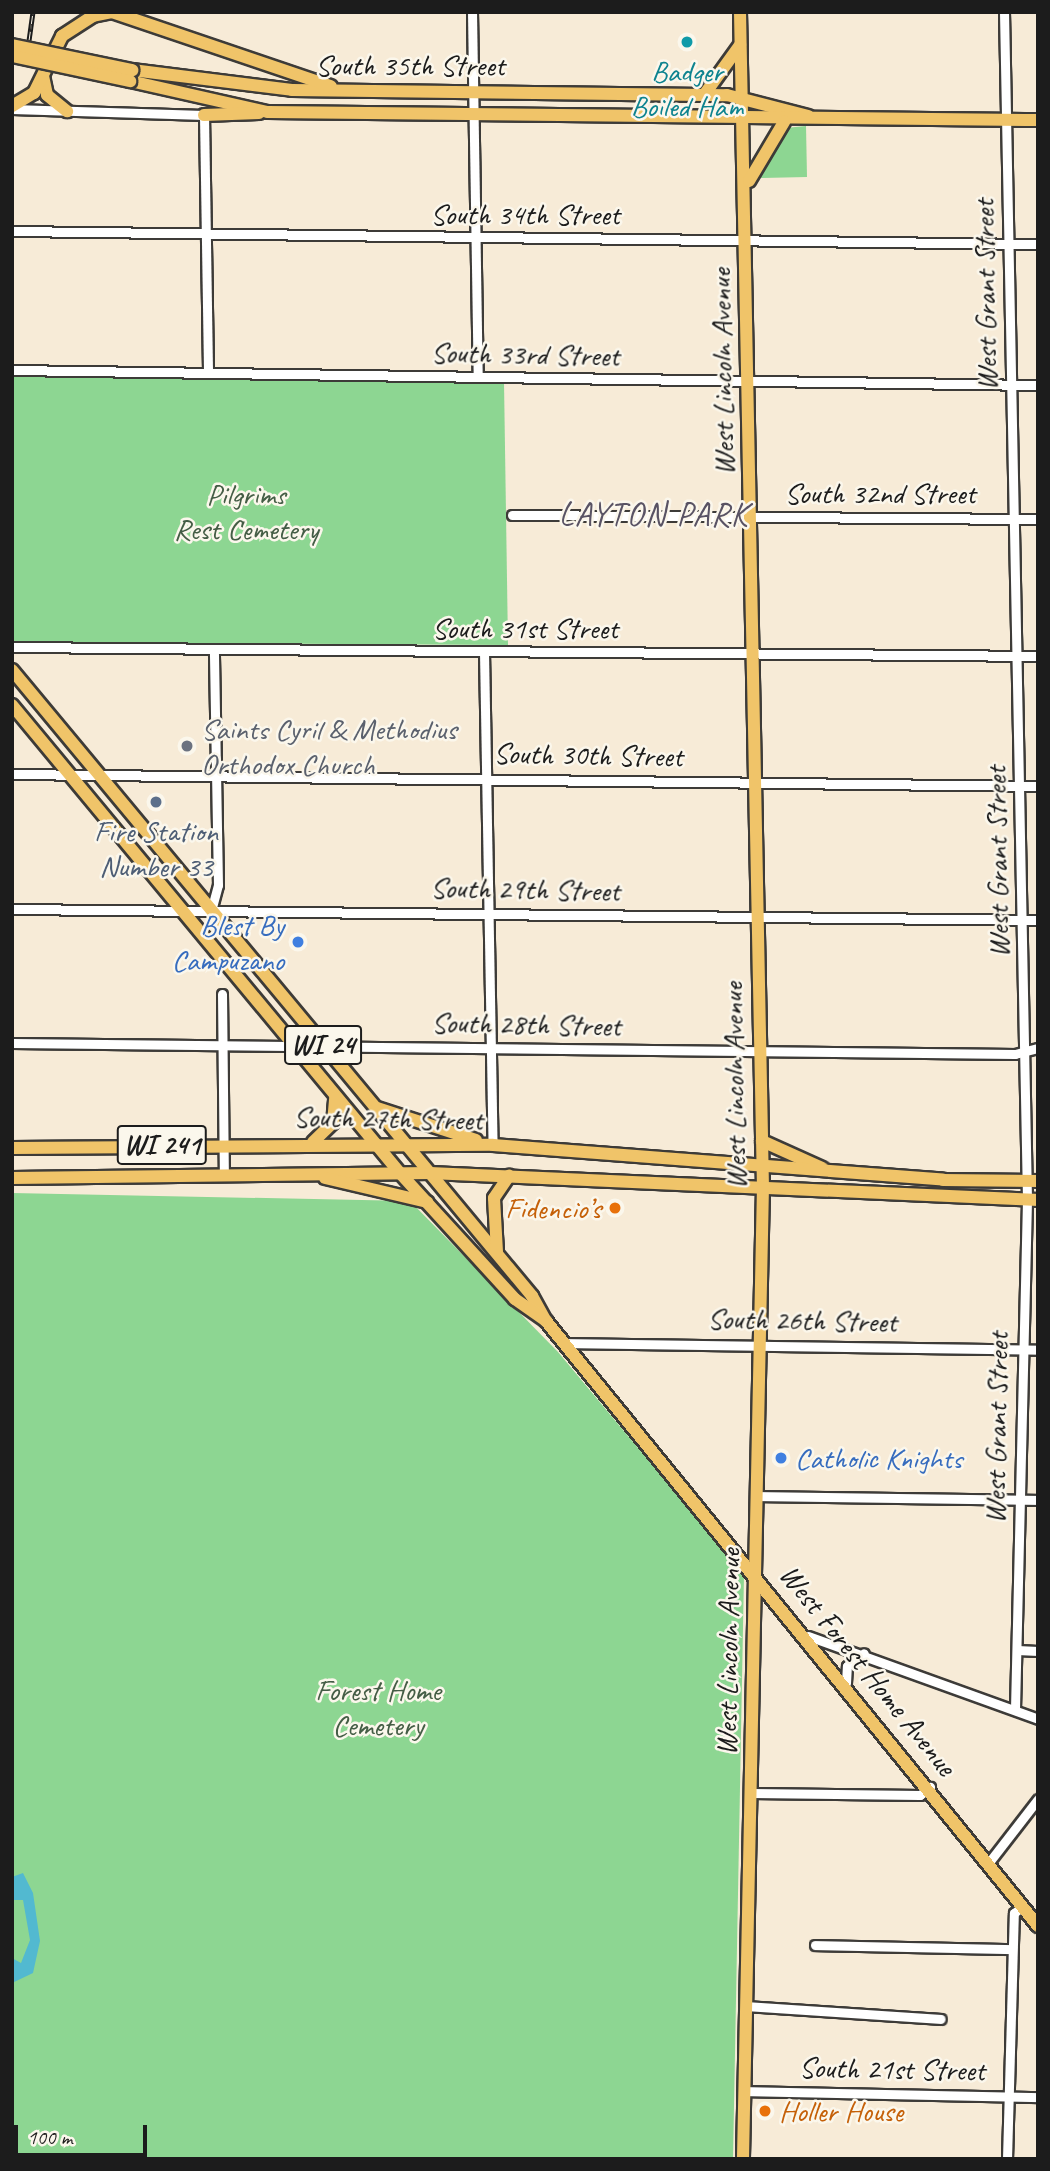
<!DOCTYPE html>
<meta charset="utf-8">
<style>
body{margin:0}
#map{position:relative;width:1050px;height:2171px;overflow:hidden;background:#f7ebd7;font-family:Caveat,sans-serif}
div>[style]{position:absolute}
[style*='--x']{left:calc(var(--x)*1px);top:calc(var(--y)*1px);width:calc(var(--w)*1px);rotate:calc(var(--a)*1deg)}
.green>*{inset:0;background:#8dd692}
.water>*{inset:0;background:#52b9d0}
.roads{filter:drop-shadow(2px 0 #3d3b38) drop-shadow(-2px 0 #3d3b38) drop-shadow(0 2px #3d3b38) drop-shadow(0 -2px #3d3b38)}
.minor>*{height:9px;margin:-4.5px;padding:0 4.5px;transform-origin:4.5px;border-radius:4.5px;background:#fff}
.major>*{height:12px;margin:-6px;padding:0 6px;transform-origin:6px;border-radius:6px;background:#f0c469}
.rail>*{height:5px;margin-top:-2.5px;transform-origin:0;background:repeating-linear-gradient(90deg,#fbf7ec 0 8px,#1c1c1c 0 16px);box-sizing:border-box;border-block:2px solid #1c1c1c}
.bridges{filter:drop-shadow(2px 0 #3d3b38) drop-shadow(-2px 0 #3d3b38) drop-shadow(0 2px #3d3b38) drop-shadow(0 -2px #3d3b38)}
.major-bridge>*{height:12px;margin:-6px;padding:0 6px;transform-origin:6px;border-radius:6px;background:#f0c469}
.dots>*{width:19px;height:19px;translate:-50% -50%;box-sizing:border-box;border:4px solid #fbf7ec;border-radius:50%}
span{translate:-50% -50%;white-space:nowrap;text-align:center;line-height:1.15;-webkit-text-stroke:5px #fbf7ec;paint-order:stroke}
.shield-label span{padding:2px 5px;background:#fbf7ec;border:2px solid;border-radius:5px;-webkit-text-stroke-width:0}
.shield-label{font-size:28px;color:#1c1c1c;font-weight:700}
.street-label{font-size:30px;color:#1c1c1c}
.culture-label{font-size:30px;color:#0d838f}
.park-label{font-size:30px;color:#445d45}
.worship-label{font-size:30px;color:#5b616d}
.left{translate:0 -50%;text-align:left}
.service-label{font-size:30px;color:#4e5e75}
.shop-label{font-size:30px;color:#366cbe}
.right{translate:-100% -50%;text-align:right}
.food-label{font-size:30px;color:#c56008}
.quarter-label{font-size:33px;color:#595364;letter-spacing:2px}
.frame{position:absolute;inset:0;border:14px solid #1c1c1c;pointer-events:none}
.scale{position:absolute;left:14px;top:2125px;width:133px;height:32px;box-sizing:border-box;border:4px solid #1c1c1c;border-top:0;padding-left:9px;font-size:21px;line-height:24px;white-space:nowrap;color:#1c1c1c;-webkit-text-stroke:5px #fbf7ec;paint-order:stroke}
</style>
<div id="map">
<div class="green">
<i style="clip-path:polygon(806px 126px,807px 177px,758px 178px,785px 128px)"></i>
<i style="clip-path:polygon(12px 375px,504px 382px,508px 645px,12px 642px)"></i>
<i style="clip-path:polygon(12px 1193px,410px 1201px,558px 1352px,744px 1575px,733px 2159px,12px 2159px)"></i>
</div>
<div class="water">
<i style="clip-path:polygon(23px 1873px,33px 1893px,40px 1941px,33px 1973px,12px 1983px,12px 1958px,21px 1963px,30px 1940px,23px 1900px,12px 1900px,12px 1877px)"></i>
</div>
<div class="roads">
<div class="minor">
<i style="--x:472;--y:12;--w:365;--a:89.1"></i>
<i style="--x:1004;--y:12;--w:1188;--a:88.89"></i>
<i style="--x:1027;--y:1200;--w:510;--a:91.35"></i>
<i style="--x:12;--y:109;--w:192;--a:1.8"></i>
<i style="--x:204;--y:115;--w:257;--a:89.1"></i>
<i style="--x:12;--y:231;--w:1026;--a:0.73"></i>
<i style="--x:12;--y:370;--w:1026;--a:0.84"></i>
<i style="--x:512;--y:515;--w:526;--a:0.44"></i>
<i style="--x:12;--y:647;--w:1026;--a:0.5"></i>
<i style="--x:484;--y:652;--w:493;--a:89"></i>
<i style="--x:12;--y:774;--w:1026;--a:0.67"></i>
<i style="--x:12;--y:909;--w:1026;--a:0.61"></i>
<i style="--x:211;--y:911;--w:27;--a:-75"></i>
<i style="--x:218;--y:885;--w:235;--a:-91"></i>
<i style="--x:222;--y:994;--w:180;--a:89.4"></i>
<i style="--x:12;--y:1043;--w:1003;--a:0.63"></i>
<i style="--x:1015;--y:1054;--w:24;--a:-15"></i>
<i style="--x:564;--y:1343;--w:474;--a:0.8"></i>
<i style="--x:757;--y:1496;--w:281;--a:0.8"></i>
<i style="--x:808;--y:1636;--w:245;--a:19.8"></i>
<i style="--x:1017;--y:1650;--w:21;--a:3"></i>
<i style="--x:846;--y:1683;--w:17;--a:-87"></i>
<i style="--x:847;--y:1666;--w:21;--a:-37"></i>
<i style="--x:751;--y:1793;--w:169;--a:0.7"></i>
<i style="--x:920;--y:1795;--w:13;--a:-39"></i>
<i style="--x:990;--y:1861;--w:78;--a:-52.3"></i>
<i style="--x:815;--y:1945;--w:197;--a:1.2"></i>
<i style="--x:746;--y:2006;--w:195;--a:3.8"></i>
<i style="--x:744;--y:2091;--w:294;--a:1.2"></i>
<i style="--x:1007;--y:2159;--w:246;--a:-88.4"></i>
<i style="--x:1014;--y:1913;--w:11;--a:-38"></i>
</div>
<div class="major">
<i style="--x:740;--y:12;--w:1174;--a:88.88"></i>
<i style="--x:763;--y:1186;--w:973;--a:91.18"></i>
<i style="--x:132;--y:70;--w:161;--a:7.1"></i>
<i style="--x:292;--y:90;--w:435;--a:0.7"></i>
<i style="--x:727;--y:95;--w:84;--a:14.5"></i>
<i style="--x:43;--y:76;--w:19;--a:78"></i>
<i style="--x:47;--y:95;--w:26;--a:39"></i>
<i style="--x:130;--y:81;--w:141;--a:12.7"></i>
<i style="--x:268;--y:112;--w:770;--a:0.6"></i>
<i style="--x:704;--y:95;--w:62;--a:-54.2"></i>
<i style="--x:12;--y:106;--w:26;--a:-31"></i>
<i style="--x:34;--y:93;--w:64;--a:-63.8"></i>
<i style="--x:62;--y:36;--w:37;--a:-33"></i>
<i style="--x:93;--y:16;--w:19;--a:-12"></i>
<i style="--x:112;--y:12;--w:231;--a:18.7"></i>
<i style="--x:204;--y:115;--w:55;--a:-2.1"></i>
<i style="--x:749;--y:181;--w:69;--a:-59.3"></i>
<i style="--x:12;--y:670;--w:814;--a:50.28"></i>
<i style="--x:532;--y:1296;--w:29;--a:61"></i>
<i style="--x:546;--y:1321;--w:780;--a:50.88"></i>
<i style="--x:12;--y:705;--w:607;--a:50.35"></i>
<i style="--x:399;--y:1172;--w:172;--a:47.6"></i>
<i style="--x:515;--y:1299;--w:38;--a:35"></i>
<i style="--x:377;--y:1108;--w:104;--a:17.9"></i>
<i style="--x:762;--y:1141;--w:66;--a:24.2"></i>
<i style="--x:313;--y:1142;--w:28;--a:-44"></i>
<i style="--x:333;--y:1123;--w:25;--a:-85"></i>
<i style="--x:12;--y:1148;--w:481;--a:-0.4"></i>
<i style="--x:493;--y:1145;--w:451;--a:4.4"></i>
<i style="--x:943;--y:1180;--w:95;--a:0.6"></i>
<i style="--x:12;--y:1178;--w:418;--a:-0.7"></i>
<i style="--x:430;--y:1173;--w:609;--a:2.54"></i>
<i style="--x:325;--y:1178;--w:105;--a:13.2"></i>
<i style="--x:497;--y:1252;--w:54;--a:-93.2"></i>
<i style="--x:494;--y:1198;--w:27;--a:-56"></i>
</div>
</div>
<div class="rail">
<i style="--x:27;--y:55;--w:43;--a:-82.1"></i>
</div>
<div class="bridges">
<div class="major-bridge">
<i style="--x:12;--y:45;--w:123;--a:11.8"></i>
<i style="--x:12;--y:56;--w:121;--a:12"></i>
</div>
</div>
<div class="dots">
<i style="left:687px;top:42px;background:#0f9aa8"></i>
<i style="left:187px;top:746px;background:#6b7280"></i>
<i style="left:156px;top:802px;background:#5c6f8a"></i>
<i style="left:298px;top:942px;background:#3f7fe0"></i>
<i style="left:615px;top:1208px;background:#e8710a"></i>
<i style="left:781px;top:1458px;background:#3f7fe0"></i>
<i style="left:765px;top:2111px;background:#e8710a"></i>
</div>
<div class="shield-label">
<span style="left:323px;top:1045px">WI 24</span>
<span style="left:162px;top:1145px">WI 241</span>
</div>
<div class="street-label">
<span style="left:410px;top:65px">South 35th Street</span>
<span style="left:525px;top:214px">South 34th Street</span>
<span style="left:985px;top:295px;rotate:-91deg">West Grant Street</span>
<span style="left:525px;top:354px;rotate:1deg">South 33rd Street</span>
<span style="left:722px;top:372px;rotate:-91deg">West Lincoln Avenue</span>
<span style="left:880px;top:493px">South 32nd Street</span>
<span style="left:525px;top:628px">South 31st Street</span>
<span style="left:588px;top:755px;rotate:1deg">South 30th Street</span>
<span style="left:997px;top:862px;rotate:-91deg">West Grant Street</span>
<span style="left:525px;top:889px;rotate:1deg">South 29th Street</span>
<span style="left:526px;top:1024px;rotate:1deg">South 28th Street</span>
<span style="left:734px;top:1086px;rotate:-91deg">West Lincoln Avenue</span>
<span style="left:388px;top:1118px;rotate:1deg">South 27th Street</span>
<span style="left:802px;top:1320px;rotate:1deg">South 26th Street</span>
<span style="left:996px;top:1428px;rotate:-89deg">West Grant Street</span>
<span style="left:728px;top:1652px;rotate:-89deg">West Lincoln Avenue</span>
<span style="left:868px;top:1670px;rotate:51deg">West Forest Home Avenue</span>
<span style="left:892px;top:2069px;rotate:1deg">South 21st Street</span>
</div>
<div class="culture-label">
<span style="left:687px;top:88px">Badger<br>Boiled Ham</span>
</div>
<div class="park-label">
<span style="left:246px;top:511px">Pilgrims<br>Rest Cemetery</span>
<span style="left:378px;top:1707px">Forest Home<br>Cemetery</span>
</div>
<div class="worship-label">
<span class="left" style="left:201px;top:746px">Saints Cyril &amp; Methodius<br>Orthodox Church</span>
</div>
<div class="service-label">
<span style="left:156px;top:848px">Fire Station<br>Number 33</span>
</div>
<div class="shop-label">
<span class="right" style="left:284px;top:942px">Blest By<br>Campuzano</span>
<span class="left" style="left:795px;top:1458px">Catholic Knights</span>
</div>
<div class="food-label">
<span class="right" style="left:601px;top:1208px">Fidencio’s</span>
<span class="left" style="left:779px;top:2111px">Holler House</span>
</div>
<div class="quarter-label">
<span style="left:654px;top:515px">LAYTON PARK</span>
</div>
<div class="frame"></div>
<div class="scale">100 m</div>
</div>
